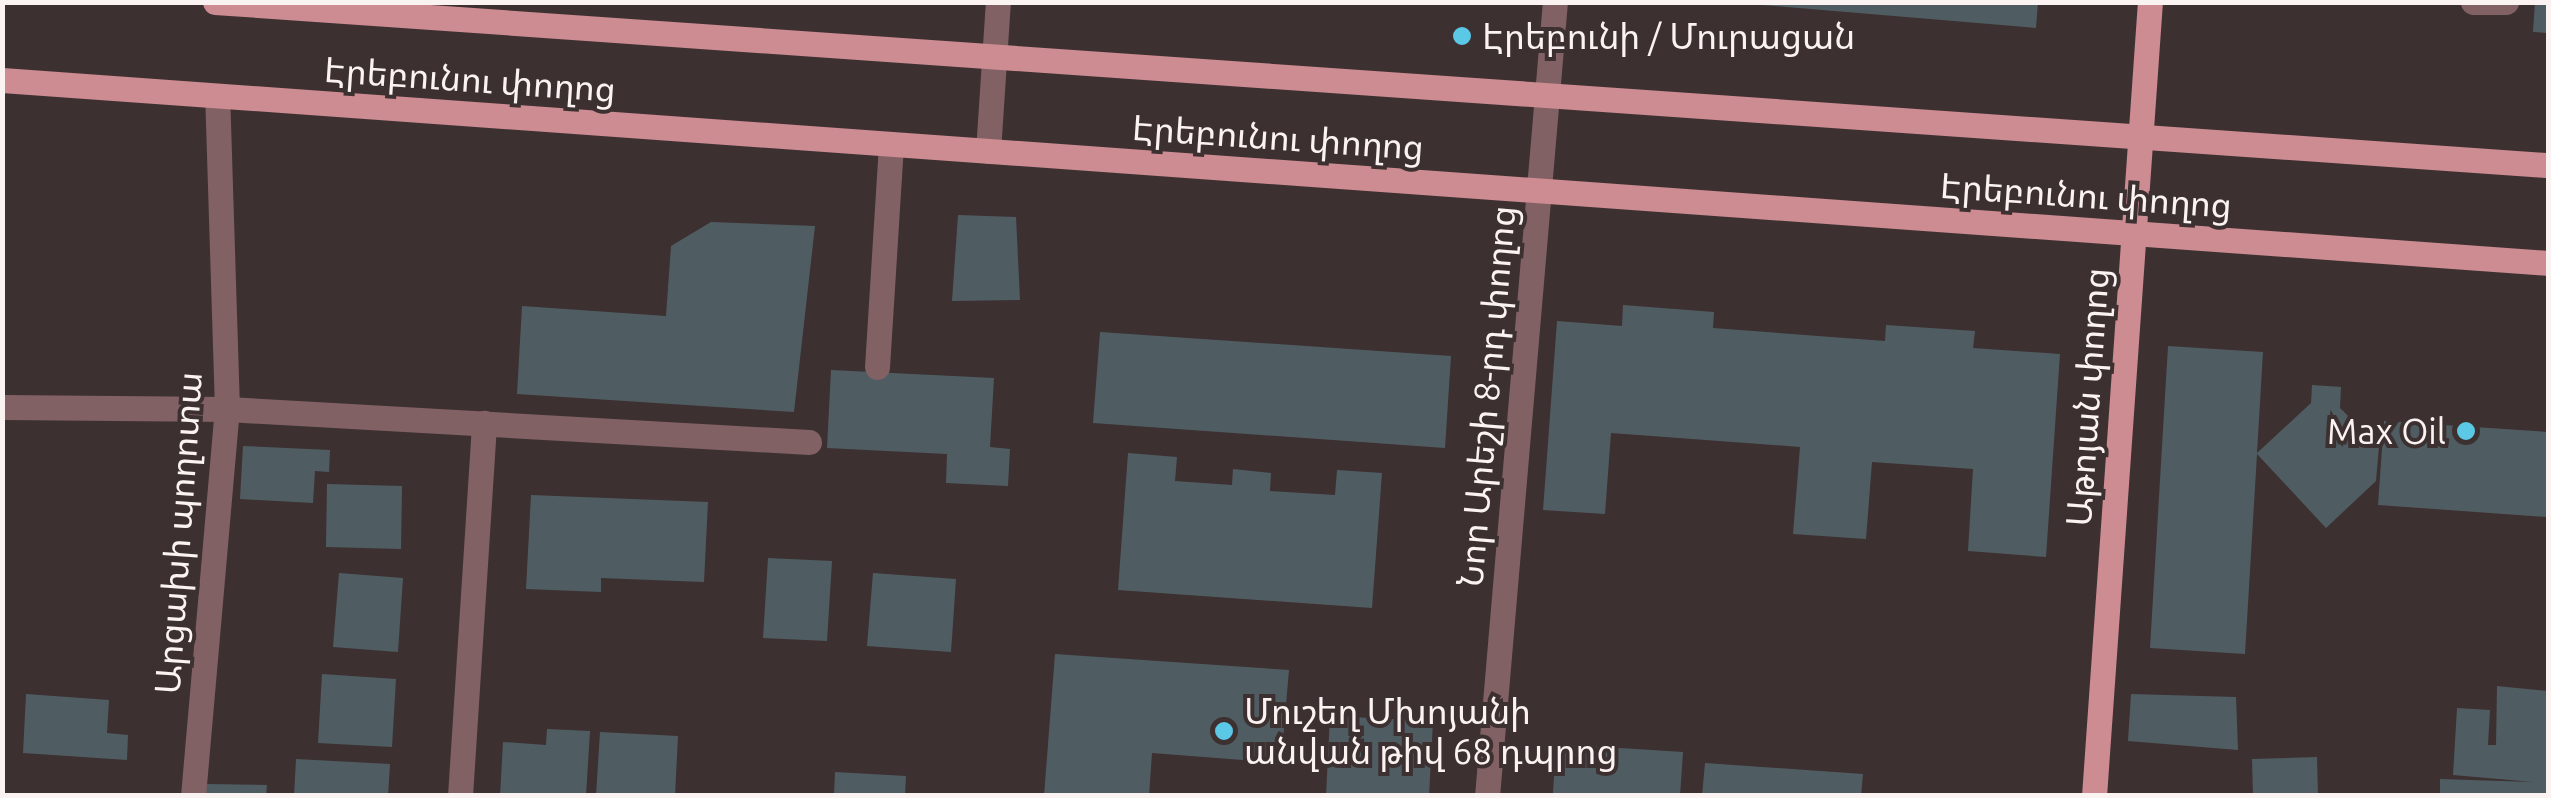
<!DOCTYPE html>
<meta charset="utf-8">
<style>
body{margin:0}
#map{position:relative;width:2551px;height:798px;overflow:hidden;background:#3d3031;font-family:Ubuntu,"Noto Sans Armenian",sans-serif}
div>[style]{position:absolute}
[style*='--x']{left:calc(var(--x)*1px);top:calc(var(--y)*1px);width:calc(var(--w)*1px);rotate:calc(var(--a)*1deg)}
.building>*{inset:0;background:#4f5d62}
.minor>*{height:25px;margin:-12.5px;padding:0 12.5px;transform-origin:12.5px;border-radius:12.5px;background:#816164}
.major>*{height:25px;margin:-12.5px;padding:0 12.5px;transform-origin:12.5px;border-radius:12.5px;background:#cc8c92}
.dots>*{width:28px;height:28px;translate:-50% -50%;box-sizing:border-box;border:5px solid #3d3031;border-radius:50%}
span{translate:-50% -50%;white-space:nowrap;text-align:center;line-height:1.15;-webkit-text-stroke:8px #3d3031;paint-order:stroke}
.poi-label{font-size:35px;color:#fbf2f2}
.left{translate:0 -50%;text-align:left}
.right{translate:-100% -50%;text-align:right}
.street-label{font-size:35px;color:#fbf2f2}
.frame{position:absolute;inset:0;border:5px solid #fbf2f2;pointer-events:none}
</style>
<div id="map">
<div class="building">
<i style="clip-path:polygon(1727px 2px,2038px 2px,2036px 28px)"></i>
<i style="clip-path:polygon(2535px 2px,2548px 2px,2548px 33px,2533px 32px)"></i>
<i style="clip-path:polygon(958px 215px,1016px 217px,1020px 300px,952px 301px)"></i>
<i style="clip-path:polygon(711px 222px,815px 226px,794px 412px,517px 394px,522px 306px,666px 316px,671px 246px)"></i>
<i style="clip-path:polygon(1623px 305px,1714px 312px,1713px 328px,1885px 341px,1886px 325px,1975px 331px,1973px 348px,2060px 354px,2046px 557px,1968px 551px,1973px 469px,1872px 462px,1866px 539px,1793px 534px,1800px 447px,1611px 433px,1605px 514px,1543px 510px,1557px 321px,1622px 326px)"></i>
<i style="clip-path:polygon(1100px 332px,1451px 356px,1445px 448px,1093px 423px)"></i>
<i style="clip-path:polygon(2168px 346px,2263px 352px,2257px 453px,2311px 403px,2312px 385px,2341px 387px,2340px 408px,2379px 446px,2376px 481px,2326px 528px,2257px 454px,2245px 654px,2150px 648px)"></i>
<i style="clip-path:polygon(831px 370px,994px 378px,990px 447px,1010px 449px,1008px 486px,946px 483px,947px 454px,827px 448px)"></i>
<i style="clip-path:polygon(2384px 421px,2548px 432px,2547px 517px,2378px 505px)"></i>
<i style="clip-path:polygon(243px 446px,330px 450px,329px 472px,315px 471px,313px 503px,240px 499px)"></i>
<i style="clip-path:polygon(1128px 453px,1177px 457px,1175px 481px,1232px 485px,1233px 469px,1271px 473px,1270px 491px,1335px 495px,1337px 470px,1382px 473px,1372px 608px,1118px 590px)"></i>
<i style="clip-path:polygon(327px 484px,402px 486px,401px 549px,326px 547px)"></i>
<i style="clip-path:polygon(531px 495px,708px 502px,704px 582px,601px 578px,601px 592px,526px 589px)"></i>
<i style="clip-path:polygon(768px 558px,832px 561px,827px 641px,763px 638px)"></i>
<i style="clip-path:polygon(339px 573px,403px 578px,398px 652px,333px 647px)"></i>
<i style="clip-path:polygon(873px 573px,956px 579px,951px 652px,867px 646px)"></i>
<i style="clip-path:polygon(1055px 654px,1289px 670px,1281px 763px,1152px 753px,1149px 796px,1044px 796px)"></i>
<i style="clip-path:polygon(322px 674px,396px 679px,392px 747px,318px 743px)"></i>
<i style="clip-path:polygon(2497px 686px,2548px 691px,2548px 796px,2440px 796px,2440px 779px,2533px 782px,2453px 775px,2457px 708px,2490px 710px,2488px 745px,2496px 745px)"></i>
<i style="clip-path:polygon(26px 694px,109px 700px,107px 733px,128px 735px,127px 760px,23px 753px)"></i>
<i style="clip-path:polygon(2131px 694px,2236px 697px,2238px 750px,2128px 741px)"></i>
<i style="clip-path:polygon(1330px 716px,1433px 721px,1429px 796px,1326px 796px)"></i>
<i style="clip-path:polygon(547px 729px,590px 731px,586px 796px,500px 796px,503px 742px,546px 745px)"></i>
<i style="clip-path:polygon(600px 732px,678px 736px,675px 796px,596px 796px)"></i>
<i style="clip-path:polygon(1556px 744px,1683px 752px,1680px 796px,1553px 793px)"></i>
<i style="clip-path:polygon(2317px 757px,2318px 796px,2253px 796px,2252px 759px)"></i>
<i style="clip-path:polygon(296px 759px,390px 764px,388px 796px,294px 796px)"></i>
<i style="clip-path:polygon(1705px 763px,1863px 774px,1861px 796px,1702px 796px)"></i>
<i style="clip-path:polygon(835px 772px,906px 776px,905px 796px,834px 796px)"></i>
<i style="clip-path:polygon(205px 784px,267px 785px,266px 796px,202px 796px)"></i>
</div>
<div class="minor">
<i style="--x:2473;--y:2;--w:33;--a:0"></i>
<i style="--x:988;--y:151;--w:149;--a:-86.2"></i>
<i style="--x:877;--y:367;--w:223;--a:-86.4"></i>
<i style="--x:2;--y:407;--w:225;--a:0.5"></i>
<i style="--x:227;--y:409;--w:583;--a:3.25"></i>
<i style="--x:193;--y:796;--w:388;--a:-85"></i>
<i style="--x:227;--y:409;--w:313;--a:-91.8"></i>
<i style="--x:460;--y:796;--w:374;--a:-86.3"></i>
<i style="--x:1487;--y:796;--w:797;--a:-85.11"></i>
</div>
<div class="major">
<i style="--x:215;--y:2;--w:2339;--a:4"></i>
<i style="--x:2;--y:80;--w:2553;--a:4.11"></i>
<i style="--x:2094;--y:796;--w:796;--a:-85.97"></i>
</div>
<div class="dots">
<i style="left:1462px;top:36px;background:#5bc8e6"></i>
<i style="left:2466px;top:431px;background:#5bc8e6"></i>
<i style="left:1224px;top:731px;background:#5bc8e6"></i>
</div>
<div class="poi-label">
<span class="left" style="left:1482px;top:36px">Էրեբունի / Մուրացան</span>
<span class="right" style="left:2446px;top:431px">Max Oil</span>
<span class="left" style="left:1244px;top:731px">Մուշեղ Մխոյանի<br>անվան թիվ 68 դպրոց</span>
</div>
<div class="street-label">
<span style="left:470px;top:79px;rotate:4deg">Էրեբունու փողոց</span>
<span style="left:1278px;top:137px;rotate:4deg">Էրեբունու փողոց</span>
<span style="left:2086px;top:195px;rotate:4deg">Էրեբունու փողոց</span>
<span style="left:1486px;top:396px;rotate:-85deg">Նոր Արեշի 8-րդ փողոց</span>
<span style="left:2087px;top:397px;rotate:-86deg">Աթոյան փողոց</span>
<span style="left:178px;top:533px;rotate:-86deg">Արցախի պողոտա</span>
</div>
<div class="frame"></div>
</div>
